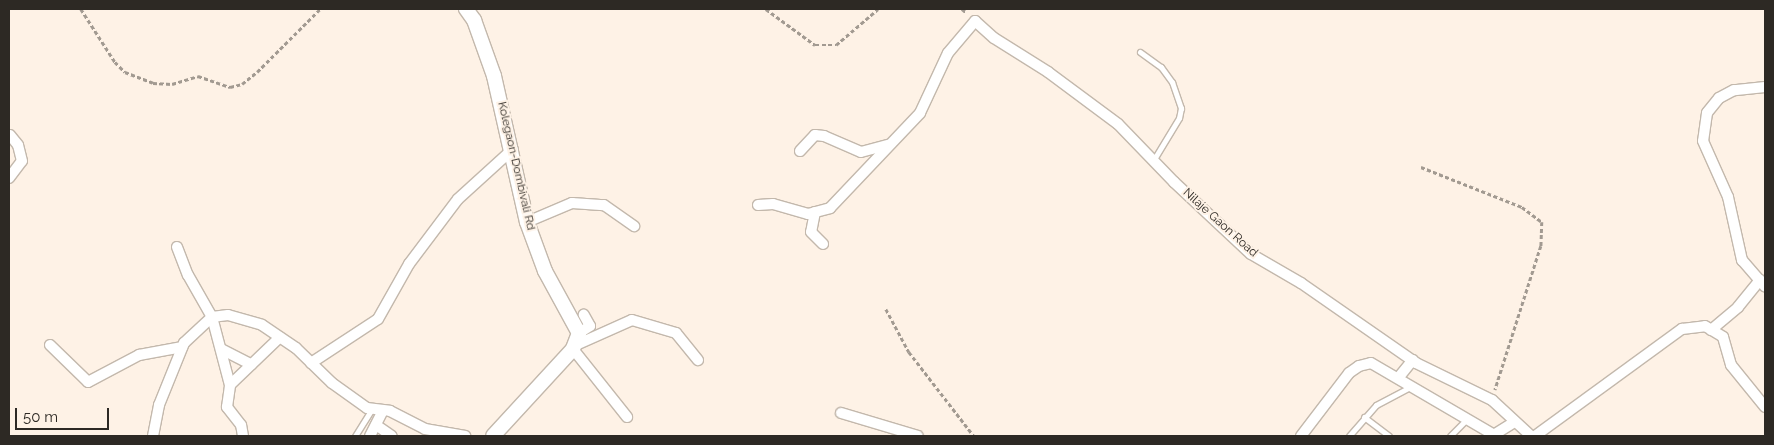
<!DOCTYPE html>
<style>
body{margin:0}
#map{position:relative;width:1774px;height:445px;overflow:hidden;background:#fef2e6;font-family:Raleway,sans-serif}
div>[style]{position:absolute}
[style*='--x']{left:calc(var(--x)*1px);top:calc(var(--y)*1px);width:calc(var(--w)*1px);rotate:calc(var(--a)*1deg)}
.path>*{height:2.5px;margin-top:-1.25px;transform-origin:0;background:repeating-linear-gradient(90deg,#a29a91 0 4px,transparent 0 6.5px)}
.roads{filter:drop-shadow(1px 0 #c3b8ac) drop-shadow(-1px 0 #c3b8ac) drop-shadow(0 1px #c3b8ac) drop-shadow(0 -1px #c3b8ac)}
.service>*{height:5px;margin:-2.5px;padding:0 2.5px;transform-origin:2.5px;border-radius:2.5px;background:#fff}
.minor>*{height:10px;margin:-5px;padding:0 5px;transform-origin:5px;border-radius:5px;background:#fff}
.tertiary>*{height:14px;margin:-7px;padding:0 7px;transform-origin:7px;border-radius:7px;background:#fff}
span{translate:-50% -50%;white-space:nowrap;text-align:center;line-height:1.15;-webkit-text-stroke:4px #fef2e6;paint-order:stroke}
.street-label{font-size:12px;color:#2d2924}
.frame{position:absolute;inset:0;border:10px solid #2d2924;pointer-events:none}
.scale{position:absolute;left:15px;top:408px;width:94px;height:22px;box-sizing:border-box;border:2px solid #2d2924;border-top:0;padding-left:6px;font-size:15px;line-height:18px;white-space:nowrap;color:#2d2924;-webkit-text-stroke:4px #fef2e6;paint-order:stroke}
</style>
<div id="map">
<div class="path">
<i style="--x:81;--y:9;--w:63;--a:57.3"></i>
<i style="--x:115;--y:62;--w:14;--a:45"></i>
<i style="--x:125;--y:72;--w:30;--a:21"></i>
<i style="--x:153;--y:83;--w:19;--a:3"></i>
<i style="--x:172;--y:84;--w:27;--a:-17"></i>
<i style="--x:198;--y:76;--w:34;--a:19"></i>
<i style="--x:230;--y:87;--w:12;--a:-14"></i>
<i style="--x:242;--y:84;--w:19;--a:-39"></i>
<i style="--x:257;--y:72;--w:89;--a:-45"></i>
<i style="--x:766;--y:9;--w:61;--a:36.3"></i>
<i style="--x:815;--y:45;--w:21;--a:0"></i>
<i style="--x:836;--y:45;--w:55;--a:-40.6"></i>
<i style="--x:962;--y:9;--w:6;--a:39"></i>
<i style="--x:1421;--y:167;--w:109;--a:21.6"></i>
<i style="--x:1522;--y:207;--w:25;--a:37"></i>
<i style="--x:1542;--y:222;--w:24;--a:92"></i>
<i style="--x:1541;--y:246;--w:151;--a:107.7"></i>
<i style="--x:886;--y:309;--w:49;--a:61.9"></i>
<i style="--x:909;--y:352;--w:106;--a:52.3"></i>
</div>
<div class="roads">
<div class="service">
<i style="--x:1140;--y:52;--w:26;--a:36"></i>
<i style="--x:1161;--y:67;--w:19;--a:54"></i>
<i style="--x:1172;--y:82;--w:28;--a:71"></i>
<i style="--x:1181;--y:108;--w:10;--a:101"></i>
<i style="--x:1179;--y:118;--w:50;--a:121.2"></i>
<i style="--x:1364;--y:417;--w:31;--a:37"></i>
<i style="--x:355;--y:436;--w:32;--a:-58"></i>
<i style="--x:1349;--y:436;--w:41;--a:-48.9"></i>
<i style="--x:1376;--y:405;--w:41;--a:-27.8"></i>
<i style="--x:1450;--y:436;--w:25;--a:-45"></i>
</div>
<div class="minor">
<i style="--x:1765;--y:87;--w:31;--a:174"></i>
<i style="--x:1734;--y:90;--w:17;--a:152"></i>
<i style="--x:1719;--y:98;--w:19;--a:129"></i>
<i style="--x:1707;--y:113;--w:28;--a:98"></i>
<i style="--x:1703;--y:141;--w:61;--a:65.9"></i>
<i style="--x:1728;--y:197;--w:65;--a:77.5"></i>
<i style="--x:1742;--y:260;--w:35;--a:49"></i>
<i style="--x:800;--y:151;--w:22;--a:-47"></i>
<i style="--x:815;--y:135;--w:9;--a:6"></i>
<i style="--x:824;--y:136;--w:40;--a:23.4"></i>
<i style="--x:861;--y:152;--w:28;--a:-15"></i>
<i style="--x:9;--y:178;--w:21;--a:-53"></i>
<i style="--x:22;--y:161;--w:16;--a:-104"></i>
<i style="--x:18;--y:145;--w:13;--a:-129"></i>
<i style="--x:758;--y:205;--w:15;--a:-4"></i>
<i style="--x:773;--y:204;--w:36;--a:16"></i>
<i style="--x:808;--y:214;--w:23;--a:-15"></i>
<i style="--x:830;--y:208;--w:131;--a:-46.5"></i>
<i style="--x:920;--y:113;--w:66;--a:-65"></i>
<i style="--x:948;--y:53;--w:42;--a:-49.8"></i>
<i style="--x:975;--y:21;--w:25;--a:42"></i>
<i style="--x:994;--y:38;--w:64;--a:32.2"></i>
<i style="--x:1048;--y:72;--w:87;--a:36.6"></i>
<i style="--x:1118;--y:124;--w:81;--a:46"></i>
<i style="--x:1174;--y:182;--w:105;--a:43.1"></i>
<i style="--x:1251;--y:254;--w:58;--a:30.1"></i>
<i style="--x:1301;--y:283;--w:140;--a:34.8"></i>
<i style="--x:1416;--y:363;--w:85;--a:26"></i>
<i style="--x:1492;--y:400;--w:53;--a:42.7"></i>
<i style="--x:815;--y:212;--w:20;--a:101"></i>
<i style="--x:811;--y:232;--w:17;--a:45"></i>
<i style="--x:527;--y:222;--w:49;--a:-22.9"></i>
<i style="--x:572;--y:203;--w:32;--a:4"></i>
<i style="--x:604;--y:205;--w:37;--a:35"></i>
<i style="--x:177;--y:247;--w:30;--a:69"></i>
<i style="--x:188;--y:275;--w:48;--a:60.3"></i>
<i style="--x:212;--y:317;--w:70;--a:75.2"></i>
<i style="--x:1711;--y:330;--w:35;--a:-40"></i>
<i style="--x:1738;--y:307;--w:35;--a:-51"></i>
<i style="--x:579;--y:333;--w:13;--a:-32"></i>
<i style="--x:590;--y:326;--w:13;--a:-119"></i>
<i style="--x:50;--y:345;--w:53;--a:44.2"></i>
<i style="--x:88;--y:382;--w:58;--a:-27.9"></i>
<i style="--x:139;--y:355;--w:44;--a:-10.5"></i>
<i style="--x:576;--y:345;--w:61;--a:-24.1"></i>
<i style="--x:632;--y:320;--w:46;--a:16.5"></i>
<i style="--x:676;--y:333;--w:35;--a:51"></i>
<i style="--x:221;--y:349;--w:34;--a:27"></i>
<i style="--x:573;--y:349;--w:87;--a:51.5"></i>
<i style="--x:311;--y:363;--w:80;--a:-33.3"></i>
<i style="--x:378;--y:319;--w:63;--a:-60.6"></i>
<i style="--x:409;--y:264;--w:81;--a:-53"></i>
<i style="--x:458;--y:199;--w:74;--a:-42.3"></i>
<i style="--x:1399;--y:377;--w:22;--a:-51"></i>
<i style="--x:841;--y:413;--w:80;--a:16.6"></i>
<i style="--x:376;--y:425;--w:19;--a:35"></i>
<i style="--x:153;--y:436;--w:32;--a:-79"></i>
<i style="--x:159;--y:405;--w:67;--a:-68"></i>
<i style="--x:184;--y:343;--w:38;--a:-43"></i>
<i style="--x:212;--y:317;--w:16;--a:-7"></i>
<i style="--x:228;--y:315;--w:35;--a:16"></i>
<i style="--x:262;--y:325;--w:41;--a:34.1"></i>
<i style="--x:296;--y:348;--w:50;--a:44.2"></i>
<i style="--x:332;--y:383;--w:43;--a:35.5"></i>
<i style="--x:367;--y:408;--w:23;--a:7"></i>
<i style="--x:390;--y:411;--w:39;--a:27"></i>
<i style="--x:425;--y:429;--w:41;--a:9.9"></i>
<i style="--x:243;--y:436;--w:11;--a:-100"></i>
<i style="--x:241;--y:425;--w:23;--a:-128"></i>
<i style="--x:227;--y:407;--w:22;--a:-82"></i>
<i style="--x:230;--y:385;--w:69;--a:-43.8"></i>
<i style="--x:370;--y:436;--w:28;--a:-63"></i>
<i style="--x:1301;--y:436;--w:79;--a:-52.7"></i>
<i style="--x:1349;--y:373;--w:12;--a:-35"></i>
<i style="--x:1359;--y:366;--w:12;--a:-14"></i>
<i style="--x:1371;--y:363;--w:143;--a:30.3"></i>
<i style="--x:1492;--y:436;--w:25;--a:-32"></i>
<i style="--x:1535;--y:436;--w:182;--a:-36.1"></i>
<i style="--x:1682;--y:329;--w:23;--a:-7"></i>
<i style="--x:1705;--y:326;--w:21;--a:31"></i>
<i style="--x:1723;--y:337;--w:29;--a:74"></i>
<i style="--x:1731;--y:365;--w:54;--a:51"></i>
</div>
<div class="tertiary">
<i style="--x:466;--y:9;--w:14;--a:54"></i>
<i style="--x:474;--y:20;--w:59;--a:70.3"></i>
<i style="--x:494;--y:76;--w:150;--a:77.3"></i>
<i style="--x:527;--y:222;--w:52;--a:69.8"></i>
<i style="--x:545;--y:271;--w:71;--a:61.3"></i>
<i style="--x:579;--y:333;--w:17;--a:111"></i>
<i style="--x:573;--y:349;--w:118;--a:132.6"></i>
</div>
</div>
<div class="street-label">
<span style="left:516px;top:166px;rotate:77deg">Kolegaon-Dombivali Rd</span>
<span style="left:1220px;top:223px;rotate:42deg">Nilaje Gaon Road</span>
</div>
<div class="frame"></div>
<div class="scale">50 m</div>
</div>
